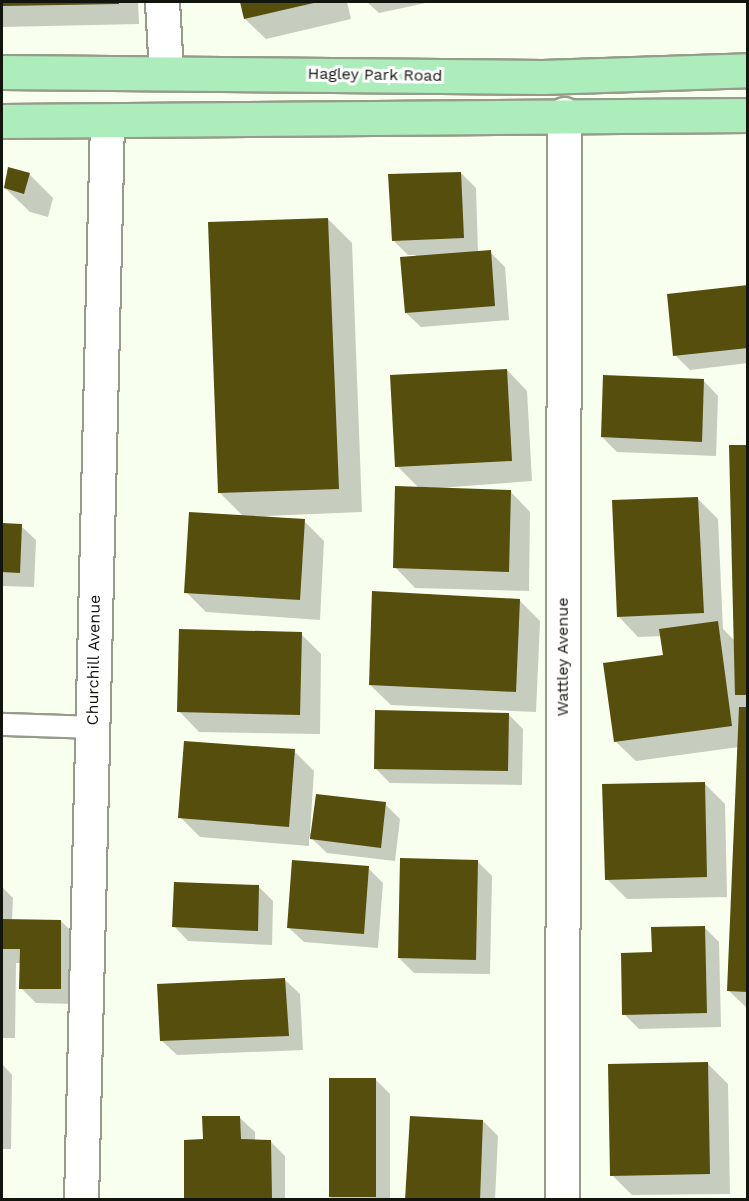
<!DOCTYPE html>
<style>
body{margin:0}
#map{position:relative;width:749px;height:1201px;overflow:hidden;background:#f8ffee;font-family:"Work Sans",sans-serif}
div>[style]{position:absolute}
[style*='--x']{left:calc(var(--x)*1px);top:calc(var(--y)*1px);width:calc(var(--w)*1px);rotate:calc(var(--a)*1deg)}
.shadow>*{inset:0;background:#0003}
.building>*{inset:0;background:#554e0d}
.roads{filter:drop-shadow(2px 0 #959d8a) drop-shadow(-2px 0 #959d8a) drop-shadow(0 2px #959d8a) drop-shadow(0 -2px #959d8a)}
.lane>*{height:21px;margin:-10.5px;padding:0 10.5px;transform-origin:10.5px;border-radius:10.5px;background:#fff}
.street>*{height:33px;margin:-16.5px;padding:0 16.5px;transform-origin:16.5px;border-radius:16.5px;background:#fff}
.primary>*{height:33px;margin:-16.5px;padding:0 16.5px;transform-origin:16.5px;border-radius:16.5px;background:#adedbb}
span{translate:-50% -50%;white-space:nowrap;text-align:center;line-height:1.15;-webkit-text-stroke:6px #fff;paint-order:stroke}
.street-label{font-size:16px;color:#12150e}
.frame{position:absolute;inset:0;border:3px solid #12150e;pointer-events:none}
</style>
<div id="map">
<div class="shadow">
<i style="clip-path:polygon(2px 2px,138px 2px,139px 24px,2px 27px)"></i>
<i style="clip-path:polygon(241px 2px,347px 2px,351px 19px,266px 39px,245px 19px)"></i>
<i style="clip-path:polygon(367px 2px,430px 2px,379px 13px)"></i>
<i style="clip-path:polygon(461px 173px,476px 188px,478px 253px,490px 252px,505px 267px,509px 320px,421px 327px,406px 313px,416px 255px,408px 255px,393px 240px)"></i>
<i style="clip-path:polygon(29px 174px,53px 198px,48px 217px,30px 212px,5px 188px)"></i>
<i style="clip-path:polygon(328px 219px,352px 243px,362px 512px,265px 516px,304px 521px,324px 541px,320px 620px,206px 612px,186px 592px,244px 517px,220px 493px)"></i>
<i style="clip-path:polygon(748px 286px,748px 363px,690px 370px,675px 355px)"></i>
<i style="clip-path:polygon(507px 370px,527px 391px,532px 481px,425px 489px,510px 491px,530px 512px,529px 591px,415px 588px,395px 567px,419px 488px,397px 466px)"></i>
<i style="clip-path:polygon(704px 381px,718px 396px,716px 456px,617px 452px,602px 437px)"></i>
<i style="clip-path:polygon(748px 447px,748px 1009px,729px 991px,739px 747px,636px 761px,615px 741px,665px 656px,662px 636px,638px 637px,618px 616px,698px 499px,718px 519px,723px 629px,735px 641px)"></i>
<i style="clip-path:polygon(2px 525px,21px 526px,36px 540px,34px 587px,2px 586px)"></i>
<i style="clip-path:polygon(519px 600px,540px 621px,536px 712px,391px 705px,370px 685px)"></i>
<i style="clip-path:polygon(301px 634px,321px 654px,320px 734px,199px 732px,179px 711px)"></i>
<i style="clip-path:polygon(509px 715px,523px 729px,522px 785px,390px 783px,375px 768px)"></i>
<i style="clip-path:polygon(294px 751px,314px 771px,310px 833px,385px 804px,400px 819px,395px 861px,327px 853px,309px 836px,309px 846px,200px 837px,180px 817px)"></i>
<i style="clip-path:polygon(704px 783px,725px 804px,727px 897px,627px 899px,607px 879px)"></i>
<i style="clip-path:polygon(477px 861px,492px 876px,490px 974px,414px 973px,399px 958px)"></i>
<i style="clip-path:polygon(368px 868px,383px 883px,378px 948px,304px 942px,289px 928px)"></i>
<i style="clip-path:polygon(258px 886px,273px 901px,272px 945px,188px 941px,174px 926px)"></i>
<i style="clip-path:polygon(2px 887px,13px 898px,12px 921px,61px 921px,76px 936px,75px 1004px,36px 1003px,21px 988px,21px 963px,16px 963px,15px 1038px,2px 1038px)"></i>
<i style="clip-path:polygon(704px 927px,719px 942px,721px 1027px,639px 1029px,624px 1014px)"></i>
<i style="clip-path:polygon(285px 980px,300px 994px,303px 1050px,177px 1055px,162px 1041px)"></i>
<i style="clip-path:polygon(707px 1063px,728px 1084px,730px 1194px,632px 1195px,612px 1175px)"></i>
<i style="clip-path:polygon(2px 1064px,12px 1075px,11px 1149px,2px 1149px)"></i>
<i style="clip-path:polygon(375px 1079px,390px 1094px,390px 1200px,333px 1200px,330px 1197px)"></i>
<i style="clip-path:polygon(240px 1118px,255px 1132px,255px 1141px,270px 1141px,285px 1156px,285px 1200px,188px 1200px,204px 1141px)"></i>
<i style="clip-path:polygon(483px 1121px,498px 1136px,495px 1200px,407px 1200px)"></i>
</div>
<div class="building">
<i style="clip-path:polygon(2px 2px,119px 2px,119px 4px,2px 6px)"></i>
<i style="clip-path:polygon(240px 2px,318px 2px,244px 19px)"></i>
<i style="clip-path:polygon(8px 167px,30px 173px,24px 194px,4px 188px)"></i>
<i style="clip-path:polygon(461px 172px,464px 238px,392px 241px,388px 174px)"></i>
<i style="clip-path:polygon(328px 218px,339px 489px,218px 493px,208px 222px)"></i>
<i style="clip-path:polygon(491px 250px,495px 306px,405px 313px,400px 257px)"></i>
<i style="clip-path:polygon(748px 285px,748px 348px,673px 356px,667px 294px)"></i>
<i style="clip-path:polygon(507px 369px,512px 461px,395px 467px,390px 375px)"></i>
<i style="clip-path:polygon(603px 375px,704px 379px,702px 442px,601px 437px)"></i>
<i style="clip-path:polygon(729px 445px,748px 445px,748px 695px,735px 695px)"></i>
<i style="clip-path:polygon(395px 486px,511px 490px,509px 572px,393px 568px)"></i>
<i style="clip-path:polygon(698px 497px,704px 613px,617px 617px,612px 500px)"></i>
<i style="clip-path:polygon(189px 512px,305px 519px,300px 600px,184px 593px)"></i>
<i style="clip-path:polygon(2px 523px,22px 524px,20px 573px,2px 572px)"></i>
<i style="clip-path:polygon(372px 591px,520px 599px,516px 692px,369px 685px)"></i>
<i style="clip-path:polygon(718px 621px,732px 726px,614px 742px,603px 663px,663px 655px,659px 629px)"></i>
<i style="clip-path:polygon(179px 629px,302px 632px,300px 715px,177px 712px)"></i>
<i style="clip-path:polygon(739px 707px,748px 707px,748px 992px,727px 991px)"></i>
<i style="clip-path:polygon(375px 710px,509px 713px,508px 771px,374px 769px)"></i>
<i style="clip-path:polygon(184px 741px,295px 749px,289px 827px,178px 818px)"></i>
<i style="clip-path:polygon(705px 782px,707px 877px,605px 880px,602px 784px)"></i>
<i style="clip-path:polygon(316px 794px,386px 802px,381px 848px,310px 839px)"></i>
<i style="clip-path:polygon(400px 858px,478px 860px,476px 960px,398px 958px)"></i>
<i style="clip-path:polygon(292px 860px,369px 866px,364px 934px,287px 928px)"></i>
<i style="clip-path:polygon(174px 882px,259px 885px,258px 931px,172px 927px)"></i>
<i style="clip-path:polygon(2px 919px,61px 920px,61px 989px,19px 989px,20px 949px,2px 949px)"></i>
<i style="clip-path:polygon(705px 926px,707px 1013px,622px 1015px,621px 953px,652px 952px,651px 927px)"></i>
<i style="clip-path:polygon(285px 978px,289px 1036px,160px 1041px,157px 984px)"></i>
<i style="clip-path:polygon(708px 1062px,710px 1174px,610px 1176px,608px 1064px)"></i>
<i style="clip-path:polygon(329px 1078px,376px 1078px,376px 1197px,329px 1197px)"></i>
<i style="clip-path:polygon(202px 1116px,240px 1116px,241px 1139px,271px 1140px,272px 1198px,184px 1198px,184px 1140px,203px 1139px)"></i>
<i style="clip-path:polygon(410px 1116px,483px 1120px,480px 1200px,405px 1200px)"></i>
</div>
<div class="roads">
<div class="lane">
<i style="--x:2;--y:724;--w:90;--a:1.9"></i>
</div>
<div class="street">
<i style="--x:162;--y:2;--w:69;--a:86.7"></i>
<i style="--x:81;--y:1200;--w:1079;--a:-88.62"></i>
<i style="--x:562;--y:1200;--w:1086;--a:-89.89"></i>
</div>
<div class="primary">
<i style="--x:2;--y:72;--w:540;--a:0.53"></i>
<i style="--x:542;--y:77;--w:206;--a:-1.9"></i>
<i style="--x:2;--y:121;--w:746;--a:-0.46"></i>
</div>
</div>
<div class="street-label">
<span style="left:375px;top:75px;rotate:1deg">Hagley Park Road</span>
<span style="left:563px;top:657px;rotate:-90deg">Wattley Avenue</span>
<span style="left:94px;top:660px;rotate:-89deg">Churchill Avenue</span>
</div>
<div class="frame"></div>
</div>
